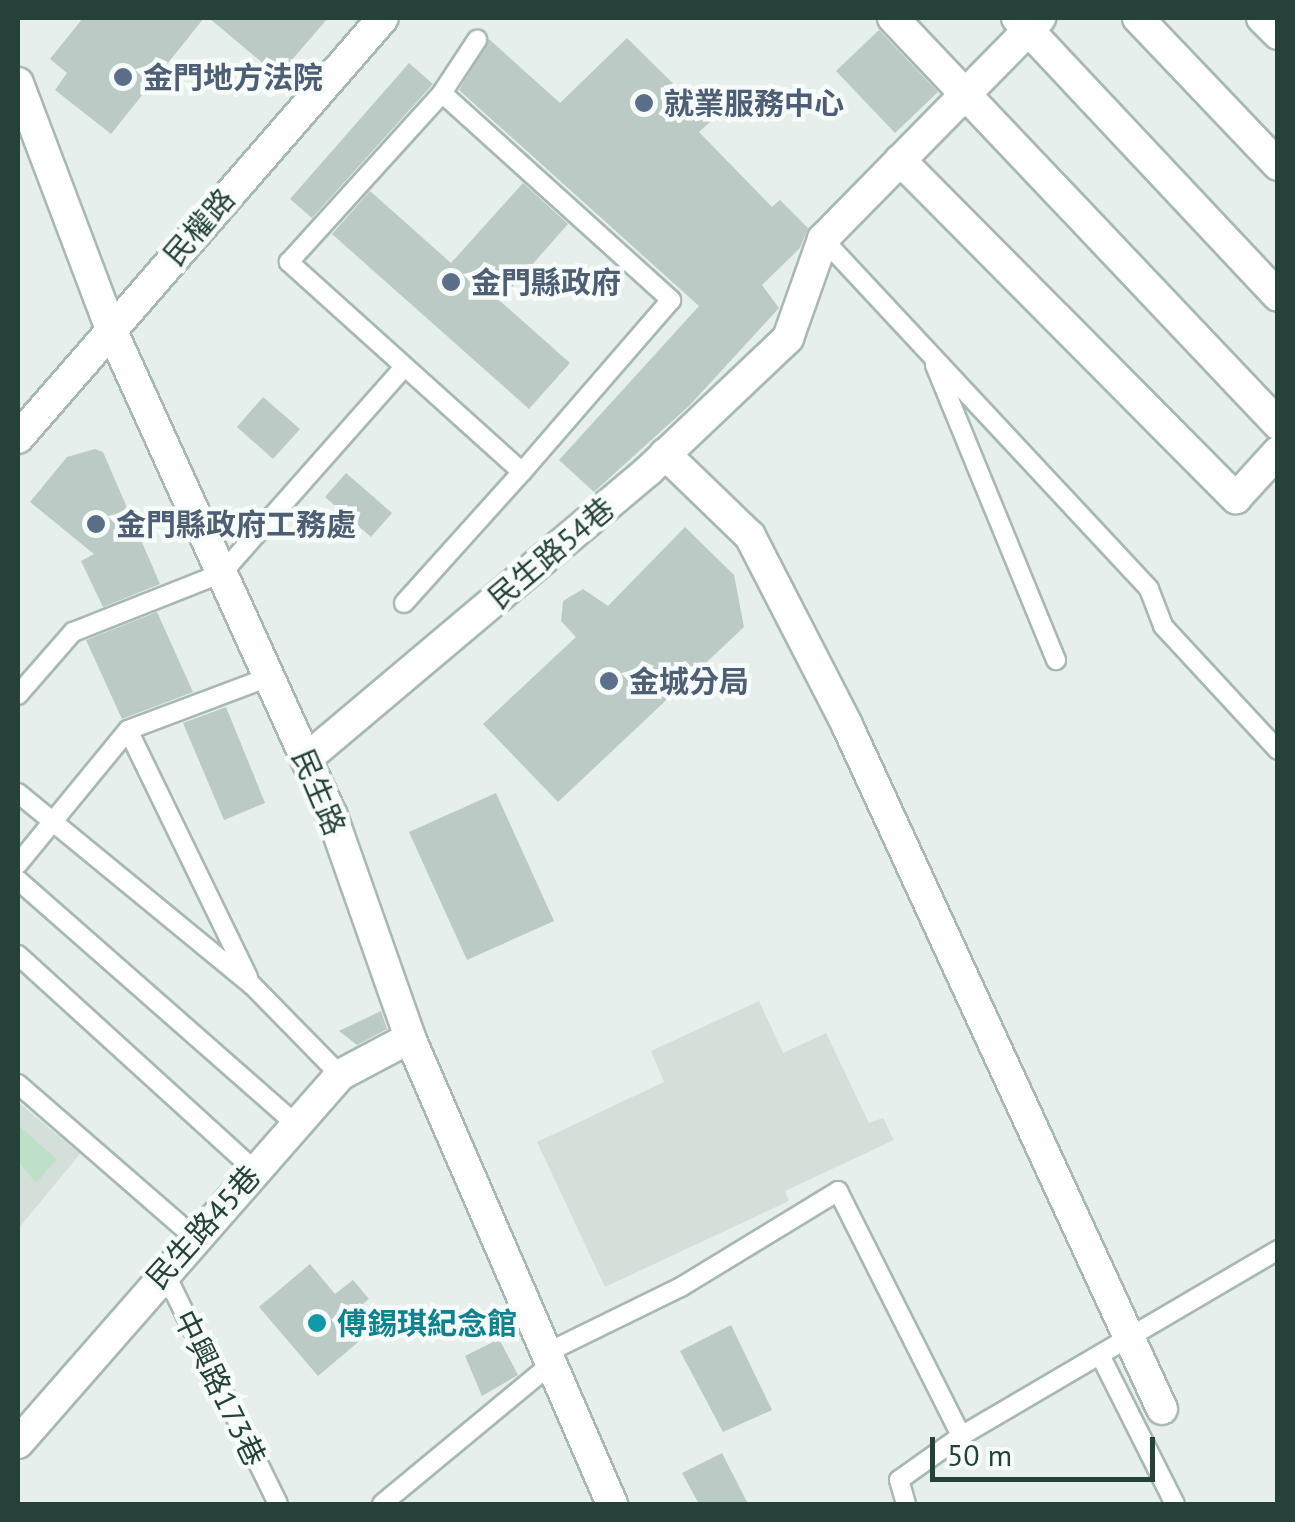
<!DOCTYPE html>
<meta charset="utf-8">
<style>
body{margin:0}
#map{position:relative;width:1295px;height:1522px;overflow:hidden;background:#e6efeb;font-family:"PT Sans","Noto Sans TC",sans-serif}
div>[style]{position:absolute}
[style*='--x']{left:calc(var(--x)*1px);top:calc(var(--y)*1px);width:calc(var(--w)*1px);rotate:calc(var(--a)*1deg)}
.built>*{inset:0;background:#d4dfda}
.green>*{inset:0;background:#bfe0c8}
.building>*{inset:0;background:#bbcac4}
.roads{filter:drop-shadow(2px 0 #a8b8b2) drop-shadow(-2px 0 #a8b8b2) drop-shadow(0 2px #a8b8b2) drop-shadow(0 -2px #a8b8b2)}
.lane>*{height:18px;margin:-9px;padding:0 9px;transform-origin:9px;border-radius:9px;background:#fff}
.street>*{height:30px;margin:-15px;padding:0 15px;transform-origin:15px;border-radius:15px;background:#fff}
.secondary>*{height:30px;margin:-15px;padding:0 15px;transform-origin:15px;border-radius:15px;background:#fff}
.dots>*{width:28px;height:28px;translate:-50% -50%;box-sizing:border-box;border:5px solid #f7fbf9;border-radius:50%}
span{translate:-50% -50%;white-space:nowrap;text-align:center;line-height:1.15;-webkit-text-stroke:9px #f7fbf9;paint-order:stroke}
.service-label{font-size:30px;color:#4e5e75;font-weight:700}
.left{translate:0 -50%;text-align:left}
.street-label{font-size:30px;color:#24423a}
.culture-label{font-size:30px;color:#0d838f;font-weight:700}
.frame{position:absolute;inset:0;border:20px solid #24423a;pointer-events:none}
.scale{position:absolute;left:930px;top:1437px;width:225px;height:45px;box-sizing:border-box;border:5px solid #24423a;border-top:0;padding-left:12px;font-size:30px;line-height:35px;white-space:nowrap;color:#24423a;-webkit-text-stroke:8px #f7fbf9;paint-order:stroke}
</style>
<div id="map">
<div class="built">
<i style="clip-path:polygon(759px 1001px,783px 1053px,826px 1033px,869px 1123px,883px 1118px,894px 1140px,785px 1191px,789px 1201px,605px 1287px,537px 1142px,664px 1082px,651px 1051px)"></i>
<i style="clip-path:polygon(18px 1102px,80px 1154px,18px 1229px)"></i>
</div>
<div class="green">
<i style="clip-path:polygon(18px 1125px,57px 1159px,36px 1183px,18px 1161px)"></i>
</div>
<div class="building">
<i style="clip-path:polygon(83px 18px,204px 18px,111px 134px,55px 90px,67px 73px,50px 59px)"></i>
<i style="clip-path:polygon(209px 18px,328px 18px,278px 76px)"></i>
<i style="clip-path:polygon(879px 30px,938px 92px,895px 133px,836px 71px)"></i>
<i style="clip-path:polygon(627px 38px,711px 121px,699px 132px,772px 207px,780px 200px,808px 228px,800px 248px,762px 285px,779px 308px,690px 405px,594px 492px,559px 460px,699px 306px,459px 90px,489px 39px,560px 103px)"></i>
<i style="clip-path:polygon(409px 63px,433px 84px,312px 218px,290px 199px)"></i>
<i style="clip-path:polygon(523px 183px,568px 224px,500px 301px,570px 363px,529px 409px,332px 234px,370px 191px,451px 263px)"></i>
<i style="clip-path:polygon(263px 397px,300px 429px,273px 459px,237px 427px)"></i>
<i style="clip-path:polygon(95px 449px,103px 452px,160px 584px,103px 607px,81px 561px,94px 554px,30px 502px,67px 457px)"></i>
<i style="clip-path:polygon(346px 473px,392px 513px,371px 537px,325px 497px)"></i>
<i style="clip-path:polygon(685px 527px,734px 575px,744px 627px,558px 802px,483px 724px,576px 637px,561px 621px,563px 601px,583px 589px,608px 606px)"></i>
<i style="clip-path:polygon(157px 612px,193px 692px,122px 719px,86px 640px)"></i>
<i style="clip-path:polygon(226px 707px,265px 803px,224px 820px,183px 723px)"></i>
<i style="clip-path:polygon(496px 793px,554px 921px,467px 960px,409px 832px)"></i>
<i style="clip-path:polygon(381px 1011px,387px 1029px,357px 1045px,339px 1031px)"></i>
<i style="clip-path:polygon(310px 1264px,335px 1294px,353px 1280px,369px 1299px,352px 1313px,369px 1333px,318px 1376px,259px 1307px)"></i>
<i style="clip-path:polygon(731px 1325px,772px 1410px,723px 1432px,680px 1351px)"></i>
<i style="clip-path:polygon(499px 1339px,518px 1375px,482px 1396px,465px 1356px)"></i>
<i style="clip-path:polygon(722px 1453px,748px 1504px,699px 1504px,682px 1473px)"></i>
</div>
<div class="roads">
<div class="lane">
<i style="--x:442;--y:93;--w:309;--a:42.1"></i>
<i style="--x:671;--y:300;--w:228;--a:130.9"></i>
<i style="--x:522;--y:472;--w:314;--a:-138"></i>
<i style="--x:289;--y:262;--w:228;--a:-47.8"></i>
<i style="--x:442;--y:93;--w:64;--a:-56.6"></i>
<i style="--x:823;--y:239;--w:478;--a:47"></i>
<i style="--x:1149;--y:589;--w:40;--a:69"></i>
<i style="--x:1163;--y:626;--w:169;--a:47.2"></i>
<i style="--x:935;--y:365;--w:319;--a:67.7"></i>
<i style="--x:404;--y:603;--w:176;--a:-48"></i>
<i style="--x:18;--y:695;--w:84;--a:-48.9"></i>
<i style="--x:73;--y:632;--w:160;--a:-21.6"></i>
<i style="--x:222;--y:573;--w:275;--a:-48.5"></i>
<i style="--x:128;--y:730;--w:275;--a:64.1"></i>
<i style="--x:18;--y:793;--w:303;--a:39.4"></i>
<i style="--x:252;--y:985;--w:126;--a:45.6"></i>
<i style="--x:18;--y:864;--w:173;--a:-50.6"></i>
<i style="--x:128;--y:730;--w:151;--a:-20.6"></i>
<i style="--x:18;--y:880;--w:370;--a:41.3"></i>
<i style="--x:18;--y:955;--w:319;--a:42.3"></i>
<i style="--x:18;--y:1084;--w:233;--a:41"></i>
<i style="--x:164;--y:1271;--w:259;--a:63.9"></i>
<i style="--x:544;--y:1354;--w:153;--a:-26.1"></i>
<i style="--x:681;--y:1287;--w:184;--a:-31.4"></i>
<i style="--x:838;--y:1191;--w:274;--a:63.3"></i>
<i style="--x:1100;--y:1355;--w:167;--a:63.3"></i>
<i style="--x:382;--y:1504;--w:218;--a:-39.6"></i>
<i style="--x:906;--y:1504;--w:25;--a:-106"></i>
<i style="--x:899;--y:1480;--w:76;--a:-35.4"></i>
<i style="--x:961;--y:1436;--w:368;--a:-30.4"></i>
</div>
<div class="street">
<i style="--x:893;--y:18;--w:560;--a:46.52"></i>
<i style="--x:1017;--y:18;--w:381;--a:46.8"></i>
<i style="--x:1138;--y:18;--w:203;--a:46.4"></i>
<i style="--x:1262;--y:18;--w:23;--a:45"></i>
<i style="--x:900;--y:160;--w:477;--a:45.2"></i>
<i style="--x:1236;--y:498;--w:62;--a:-47.6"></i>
<i style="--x:665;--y:454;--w:118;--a:44"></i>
<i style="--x:750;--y:536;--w:212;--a:62.8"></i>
<i style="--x:847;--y:725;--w:753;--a:65.27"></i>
<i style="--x:306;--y:759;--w:449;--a:-40.1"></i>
<i style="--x:649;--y:470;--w:192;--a:-43.5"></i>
<i style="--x:788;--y:338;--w:105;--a:-70.5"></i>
<i style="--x:823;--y:239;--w:310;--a:-45.5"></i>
<i style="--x:18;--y:1443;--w:489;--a:-48.8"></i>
<i style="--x:340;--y:1075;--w:79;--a:-27.9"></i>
</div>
<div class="secondary">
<i style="--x:18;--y:83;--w:261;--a:69.3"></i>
<i style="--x:110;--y:327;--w:537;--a:65.58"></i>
<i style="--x:332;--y:816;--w:235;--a:70.6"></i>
<i style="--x:410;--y:1038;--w:508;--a:66.56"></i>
<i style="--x:18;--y:438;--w:556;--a:-49.01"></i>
</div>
</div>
<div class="dots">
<i style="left:123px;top:77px;background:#5c6f8a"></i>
<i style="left:644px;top:103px;background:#5c6f8a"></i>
<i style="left:451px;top:282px;background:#5c6f8a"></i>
<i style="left:96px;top:524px;background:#5c6f8a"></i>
<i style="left:609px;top:681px;background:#5c6f8a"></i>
<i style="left:317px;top:1323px;background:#0f9aa8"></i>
</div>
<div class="service-label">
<span class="left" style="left:143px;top:77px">金門地方法院</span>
<span class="left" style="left:664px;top:103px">就業服務中心</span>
<span class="left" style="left:471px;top:282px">金門縣政府</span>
<span class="left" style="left:116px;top:524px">金門縣政府工務處</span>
<span class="left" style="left:629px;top:681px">金城分局</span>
</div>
<div class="street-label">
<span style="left:199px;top:227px;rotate:-49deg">民權路</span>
<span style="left:551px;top:553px;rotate:-40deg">民生路54巷</span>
<span style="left:319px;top:792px;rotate:67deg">民生路</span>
<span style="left:203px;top:1227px;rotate:-48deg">民生路45巷</span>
<span style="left:220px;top:1388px;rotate:64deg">中興路173巷</span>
</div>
<div class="culture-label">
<span class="left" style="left:337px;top:1323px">傅錫琪紀念館</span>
</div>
<div class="frame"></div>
<div class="scale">50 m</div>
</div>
